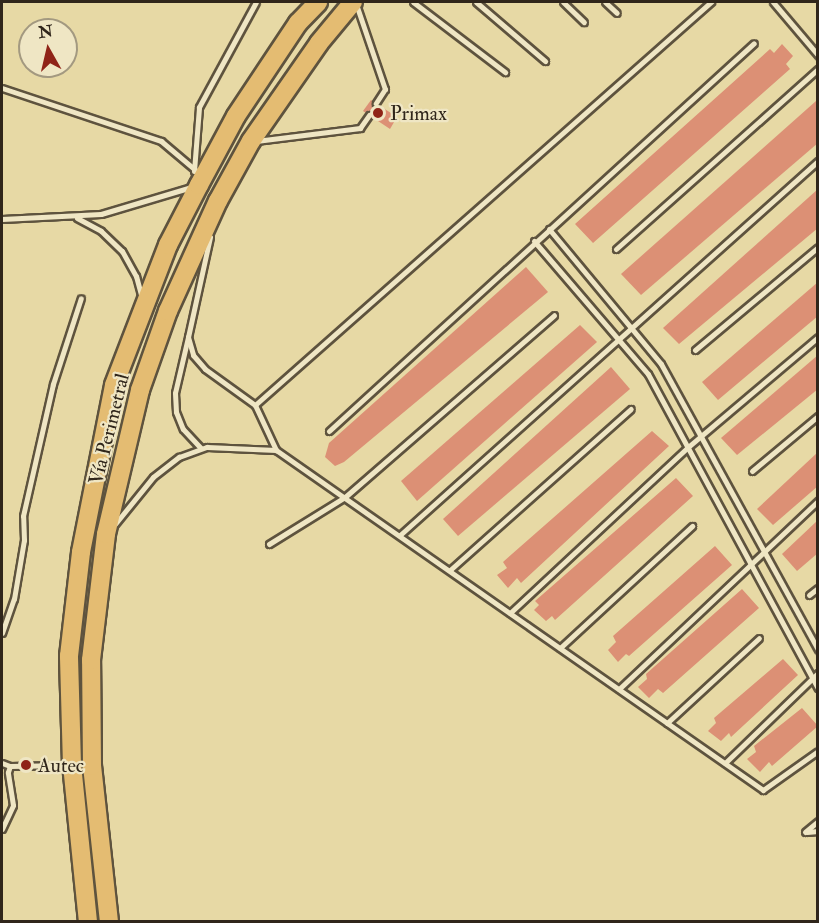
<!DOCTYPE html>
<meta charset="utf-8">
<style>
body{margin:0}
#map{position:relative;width:819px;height:923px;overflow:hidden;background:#e7d9a5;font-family:"IM FELL Double Pica",serif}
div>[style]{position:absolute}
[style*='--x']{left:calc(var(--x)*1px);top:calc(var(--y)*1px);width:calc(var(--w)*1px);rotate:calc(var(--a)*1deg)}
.building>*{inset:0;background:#dc9075}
.roads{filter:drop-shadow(2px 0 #5e533e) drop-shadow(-2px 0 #5e533e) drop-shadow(0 2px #5e533e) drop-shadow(0 -2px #5e533e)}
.service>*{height:5px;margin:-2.5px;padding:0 2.5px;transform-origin:2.5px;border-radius:2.5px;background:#efe6c4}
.trunk>*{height:18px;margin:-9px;padding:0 9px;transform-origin:9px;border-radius:9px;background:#e4bc72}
.dots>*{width:16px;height:16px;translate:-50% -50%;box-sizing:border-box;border:3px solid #efe6c4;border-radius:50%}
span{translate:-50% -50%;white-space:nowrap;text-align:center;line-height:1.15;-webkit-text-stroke:4.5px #efe6c4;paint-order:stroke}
.poi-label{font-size:20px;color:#30261b}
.left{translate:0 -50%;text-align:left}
.street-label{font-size:20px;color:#30261b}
.frame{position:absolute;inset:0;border:3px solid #30261b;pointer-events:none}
.north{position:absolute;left:18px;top:18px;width:60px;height:60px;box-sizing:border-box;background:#efe6c4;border:2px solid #a39980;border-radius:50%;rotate:352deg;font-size:16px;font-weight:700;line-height:24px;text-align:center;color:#30261b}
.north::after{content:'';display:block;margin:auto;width:21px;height:27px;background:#8f2418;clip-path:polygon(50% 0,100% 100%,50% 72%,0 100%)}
</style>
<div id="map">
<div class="building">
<i style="clip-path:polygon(782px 44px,793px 56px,786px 64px,790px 69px,593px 243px,575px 224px,770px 49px,774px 53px)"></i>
<i style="clip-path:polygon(371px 100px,397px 117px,390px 129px,363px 111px)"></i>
<i style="clip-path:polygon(816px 101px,818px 143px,641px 295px,621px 274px)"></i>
<i style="clip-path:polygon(818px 189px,818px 228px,679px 344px,663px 328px)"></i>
<i style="clip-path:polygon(526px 267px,548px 292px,344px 462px,335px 466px,325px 457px,329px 443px)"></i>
<i style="clip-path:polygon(818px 282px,818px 316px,718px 400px,702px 382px)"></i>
<i style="clip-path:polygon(580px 325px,597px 342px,417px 501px,401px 481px)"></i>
<i style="clip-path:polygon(818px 355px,818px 389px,737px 455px,721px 438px)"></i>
<i style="clip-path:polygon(611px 367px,630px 389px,458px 536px,443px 519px)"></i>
<i style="clip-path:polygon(652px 431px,669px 446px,521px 583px,517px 578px,508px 588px,497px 575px,507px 568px,503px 562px)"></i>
<i style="clip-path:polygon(818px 452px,818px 486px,773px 525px,757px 509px)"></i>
<i style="clip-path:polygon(676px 478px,693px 496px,555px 620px,552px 616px,546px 621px,534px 610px,539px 605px,535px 601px)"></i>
<i style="clip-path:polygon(818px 520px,818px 553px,797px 571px,782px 554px)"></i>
<i style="clip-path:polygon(715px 546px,732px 565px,629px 656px,626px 654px,618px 662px,608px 650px,616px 642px,613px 636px)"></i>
<i style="clip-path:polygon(742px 589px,759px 608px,663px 693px,658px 689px,649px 698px,638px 687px,647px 679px,646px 674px)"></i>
<i style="clip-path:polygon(783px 659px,798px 675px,731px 737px,729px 733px,721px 741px,708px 731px,716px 723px,714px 718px)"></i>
<i style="clip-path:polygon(802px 708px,818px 726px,772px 766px,769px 762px,760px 772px,747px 759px,756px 752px,754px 746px)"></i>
</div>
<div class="roads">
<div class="service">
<i style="--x:413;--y:2;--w:116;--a:37.3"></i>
<i style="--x:476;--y:2;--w:91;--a:40.5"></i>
<i style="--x:563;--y:2;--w:29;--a:44"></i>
<i style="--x:605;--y:2;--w:16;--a:43"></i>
<i style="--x:773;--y:2;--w:70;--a:49.7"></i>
<i style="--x:356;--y:4;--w:90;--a:71.2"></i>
<i style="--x:385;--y:89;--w:17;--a:123"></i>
<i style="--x:2;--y:88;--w:168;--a:18.4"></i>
<i style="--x:161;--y:141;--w:51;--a:40.2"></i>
<i style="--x:256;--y:141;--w:105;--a:-7.1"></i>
<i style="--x:360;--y:128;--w:16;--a:-55"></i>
<i style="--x:194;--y:171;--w:64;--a:-85.5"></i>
<i style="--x:199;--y:107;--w:119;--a:-61.5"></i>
<i style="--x:77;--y:218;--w:27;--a:28"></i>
<i style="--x:101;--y:231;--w:29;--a:44"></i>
<i style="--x:122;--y:251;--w:29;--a:61"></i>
<i style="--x:136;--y:276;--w:23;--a:75"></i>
<i style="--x:2;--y:219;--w:99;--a:-2.9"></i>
<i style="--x:101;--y:214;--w:98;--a:-16.6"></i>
<i style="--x:549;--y:229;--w:175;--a:50.3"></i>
<i style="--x:661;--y:364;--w:326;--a:61.2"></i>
<i style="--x:210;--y:237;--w:102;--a:102.4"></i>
<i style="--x:188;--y:337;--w:19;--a:74"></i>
<i style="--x:193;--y:355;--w:18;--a:49"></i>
<i style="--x:205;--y:369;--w:62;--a:35.8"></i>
<i style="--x:255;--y:405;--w:50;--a:65"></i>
<i style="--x:276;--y:450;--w:594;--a:34.92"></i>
<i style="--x:763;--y:790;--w:67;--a:-35.3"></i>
<i style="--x:534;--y:241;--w:175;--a:49.4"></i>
<i style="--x:648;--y:374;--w:357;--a:61.6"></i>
<i style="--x:616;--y:249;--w:271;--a:-41.7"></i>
<i style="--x:188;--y:337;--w:57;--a:103.1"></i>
<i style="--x:175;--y:393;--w:19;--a:87"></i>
<i style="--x:176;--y:412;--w:18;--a:68"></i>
<i style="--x:183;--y:429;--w:26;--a:47"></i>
<i style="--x:695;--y:350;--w:160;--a:-39.9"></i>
<i style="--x:255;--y:405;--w:609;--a:-41.47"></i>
<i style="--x:329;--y:431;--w:575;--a:-42.39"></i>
<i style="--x:752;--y:471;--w:86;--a:-39.8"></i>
<i style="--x:115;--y:524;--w:60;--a:-51"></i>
<i style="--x:153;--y:477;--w:33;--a:-38"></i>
<i style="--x:179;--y:457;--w:30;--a:-20"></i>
<i style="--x:207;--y:447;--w:69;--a:2.5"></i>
<i style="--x:400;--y:535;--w:561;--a:-41.82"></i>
<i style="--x:269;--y:544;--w:89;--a:-31.7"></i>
<i style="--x:345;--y:497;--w:277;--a:-41"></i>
<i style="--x:450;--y:570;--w:242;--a:-41.7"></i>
<i style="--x:809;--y:595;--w:11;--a:-38"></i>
<i style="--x:510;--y:613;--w:243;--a:-43"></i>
<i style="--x:688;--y:447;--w:170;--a:-40.2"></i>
<i style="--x:2;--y:633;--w:36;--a:-71"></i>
<i style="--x:14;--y:599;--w:60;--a:-80.4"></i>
<i style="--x:24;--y:540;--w:24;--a:-92"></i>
<i style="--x:23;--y:516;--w:135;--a:-77.2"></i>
<i style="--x:53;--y:384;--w:90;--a:-72"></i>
<i style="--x:560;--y:648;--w:180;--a:-42.7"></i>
<i style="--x:619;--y:689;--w:274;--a:-43.4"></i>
<i style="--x:667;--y:723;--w:125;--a:-42.7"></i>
<i style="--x:2;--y:763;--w:9;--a:21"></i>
<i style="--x:725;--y:763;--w:129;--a:-44.1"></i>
<i style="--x:2;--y:829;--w:26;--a:-65"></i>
<i style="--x:13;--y:805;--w:33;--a:-99"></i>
<i style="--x:8;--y:772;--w:6;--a:-72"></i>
<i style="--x:10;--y:766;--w:58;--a:-1"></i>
<i style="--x:805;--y:832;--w:17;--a:-40"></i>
<i style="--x:807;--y:832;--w:11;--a:-5"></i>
</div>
<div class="trunk">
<i style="--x:88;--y:922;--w:158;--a:-95.8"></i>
<i style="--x:72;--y:765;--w:109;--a:-91.6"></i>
<i style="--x:69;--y:656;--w:105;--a:-83.4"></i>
<i style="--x:81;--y:552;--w:170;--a:-78.8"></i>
<i style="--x:114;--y:385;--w:150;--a:-68.9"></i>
<i style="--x:168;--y:245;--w:68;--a:-62.7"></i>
<i style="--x:199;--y:185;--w:78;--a:-61.8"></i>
<i style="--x:236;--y:116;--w:112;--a:-56.3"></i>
<i style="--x:298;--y:23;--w:29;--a:-46"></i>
<i style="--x:109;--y:922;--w:157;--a:-96.2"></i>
<i style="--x:92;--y:766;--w:106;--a:-90.5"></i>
<i style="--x:91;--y:660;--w:127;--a:-83.2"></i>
<i style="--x:106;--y:534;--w:148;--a:-76.7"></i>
<i style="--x:140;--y:390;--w:84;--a:-70.5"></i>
<i style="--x:168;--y:311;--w:121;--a:-65.6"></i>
<i style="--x:218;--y:201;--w:68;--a:-61.2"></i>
<i style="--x:251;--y:141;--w:119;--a:-55.2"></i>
<i style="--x:319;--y:43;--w:53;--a:-50.3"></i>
</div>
</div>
<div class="dots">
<i style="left:378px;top:113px;background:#8f2418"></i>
<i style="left:26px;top:765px;background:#8f2418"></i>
</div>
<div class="poi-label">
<span class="left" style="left:390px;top:113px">Primax</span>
<span class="left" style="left:38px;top:765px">Autec</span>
</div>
<div class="street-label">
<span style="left:109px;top:429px;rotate:-76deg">Vía Perimetral</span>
</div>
<div class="frame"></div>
<div class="north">N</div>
</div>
